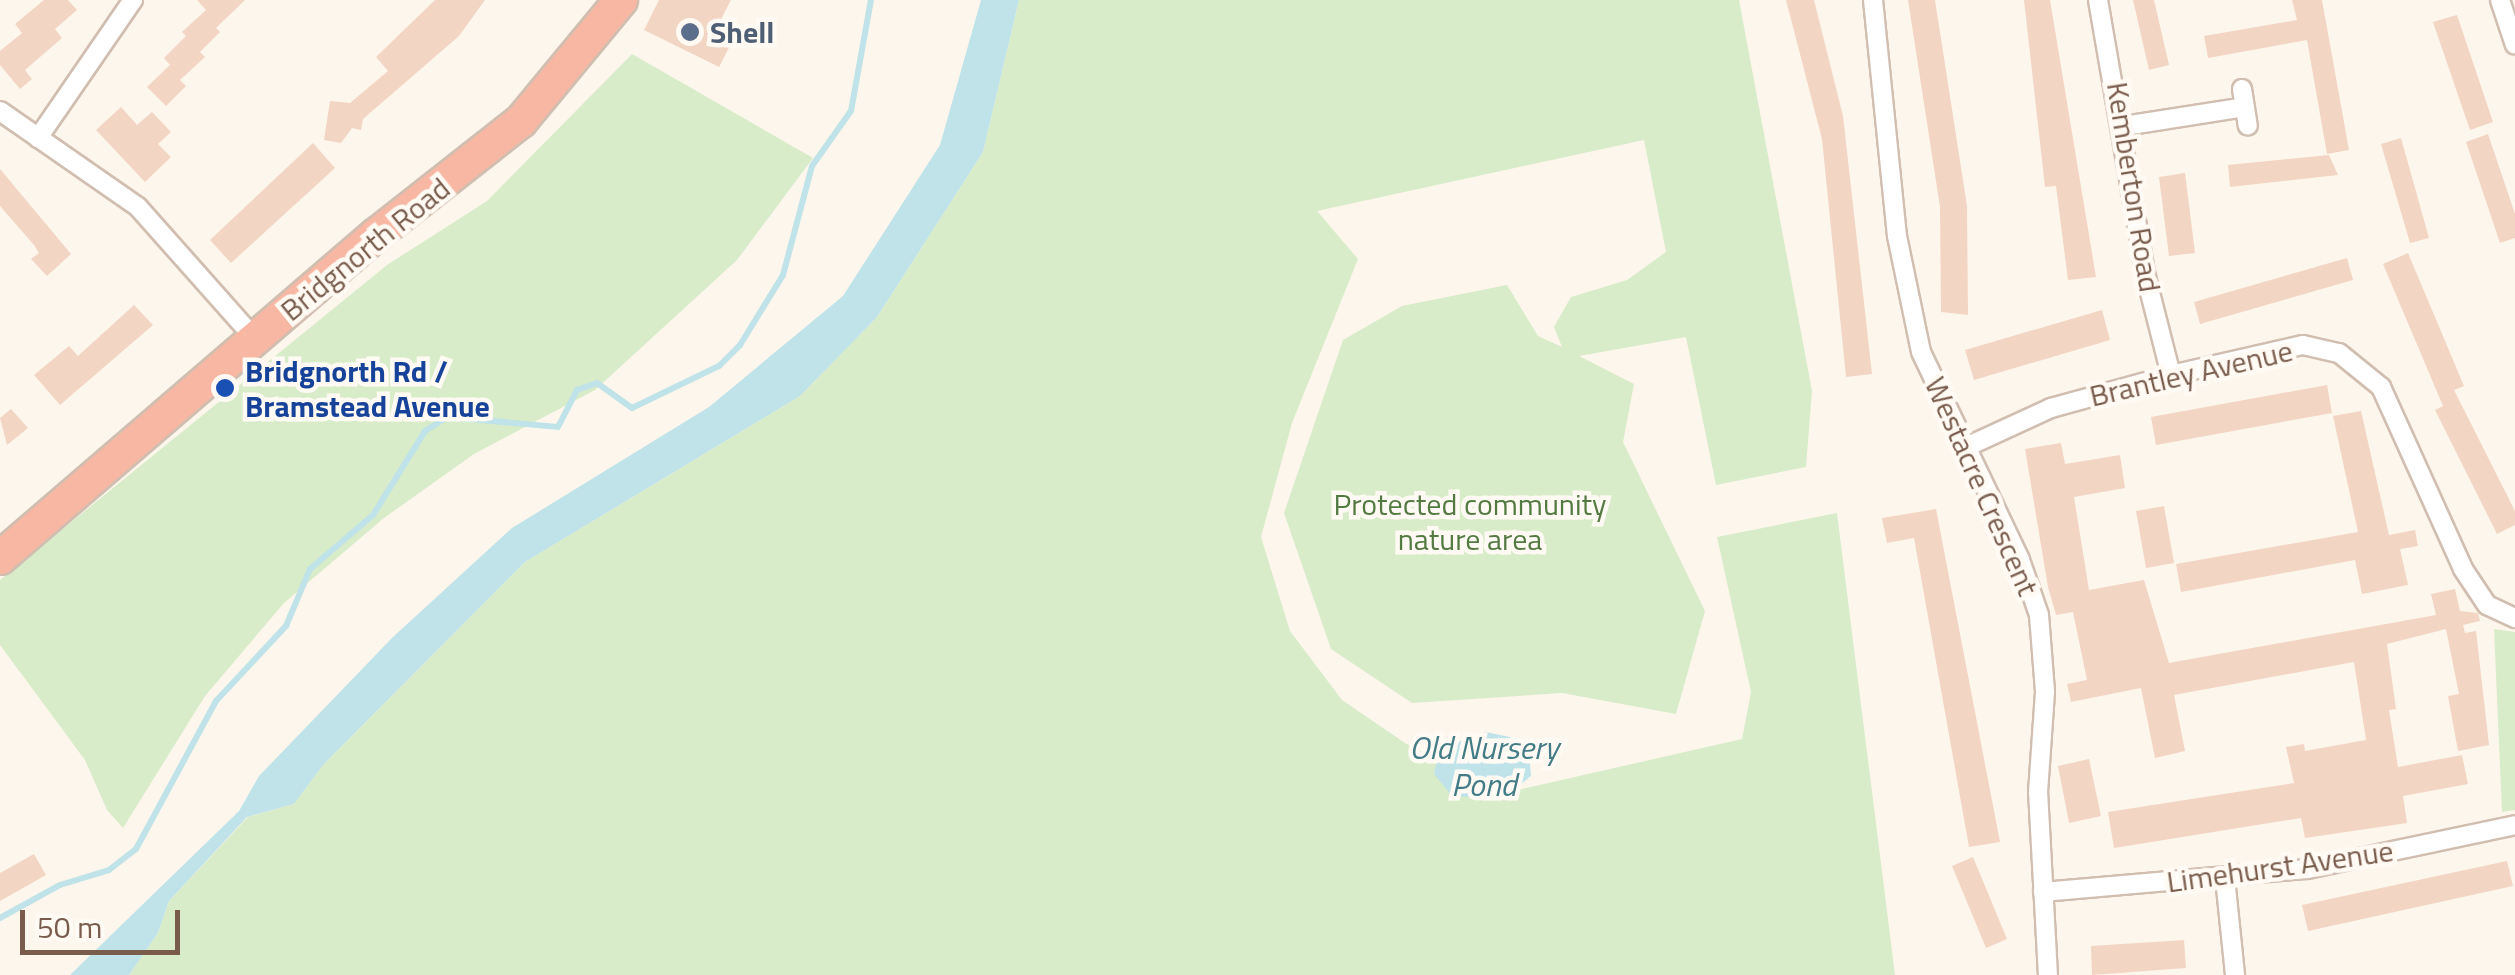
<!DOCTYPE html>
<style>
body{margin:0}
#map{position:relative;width:2515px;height:975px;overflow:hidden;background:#fdf6ec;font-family:"Titillium Web",sans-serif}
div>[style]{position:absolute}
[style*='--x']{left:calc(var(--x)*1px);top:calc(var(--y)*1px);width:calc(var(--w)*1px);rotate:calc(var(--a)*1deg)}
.green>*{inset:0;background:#d8ecc9}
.water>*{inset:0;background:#bfe3e8}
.stream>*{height:6px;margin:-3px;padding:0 3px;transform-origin:3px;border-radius:3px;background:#bfe3e8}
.building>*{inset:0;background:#f3d5c3}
.roads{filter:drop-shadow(2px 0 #d1beb0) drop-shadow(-2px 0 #d1beb0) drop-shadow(0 2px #d1beb0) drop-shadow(0 -2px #d1beb0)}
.street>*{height:18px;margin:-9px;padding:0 9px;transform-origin:9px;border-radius:9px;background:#fff}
.highway>*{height:32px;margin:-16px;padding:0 16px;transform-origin:16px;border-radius:16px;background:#f7b7a3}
.dots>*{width:28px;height:28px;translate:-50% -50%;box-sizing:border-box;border:5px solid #fffaf3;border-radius:50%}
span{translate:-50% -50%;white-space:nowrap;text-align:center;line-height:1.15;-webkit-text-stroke:9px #fffaf3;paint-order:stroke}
.service-label{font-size:30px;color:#4e5e75;font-weight:700}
.left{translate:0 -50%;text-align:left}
.street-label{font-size:30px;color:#7a5c4d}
.transit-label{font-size:30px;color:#164399;font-weight:700}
.park-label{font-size:30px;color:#537a41}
.water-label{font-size:32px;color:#437c86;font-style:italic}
.scale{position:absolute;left:20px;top:910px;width:160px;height:45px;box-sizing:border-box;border:5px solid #7a5c4d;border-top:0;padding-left:12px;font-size:30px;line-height:35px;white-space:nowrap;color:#7a5c4d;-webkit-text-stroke:8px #fffaf3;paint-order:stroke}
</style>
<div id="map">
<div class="green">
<i style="clip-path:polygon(1019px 0,1739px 0,1812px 391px,1806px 467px,1716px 485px,1686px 337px,1579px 356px,1634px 384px,1623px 442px,1705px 611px,1676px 714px,1562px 693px,1412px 703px,1331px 649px,1284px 513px,1343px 340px,1402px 306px,1507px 285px,1538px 336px,1562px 347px,1554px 327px,1571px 297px,1627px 280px,1666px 252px,1644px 140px,1317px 211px,1358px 259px,1292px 423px,1261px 537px,1290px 631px,1342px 700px,1405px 743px,1500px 794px,1742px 739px,1751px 692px,1717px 537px,1837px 513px,1895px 975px,129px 975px,158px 933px,169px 901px,248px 817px,294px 804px,323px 765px,525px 562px,800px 396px,877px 317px,983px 152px)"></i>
<i style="clip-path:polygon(632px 54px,813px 158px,737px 260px,595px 390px,474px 454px,384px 518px,284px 603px,205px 696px,123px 828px,107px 810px,85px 760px,0 645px,0 580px,387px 265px,487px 201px)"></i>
<i style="clip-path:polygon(2494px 629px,2515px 632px,2515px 810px,2502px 812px)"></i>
</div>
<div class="water">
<i style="clip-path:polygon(981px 0,1019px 0,983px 152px,877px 317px,800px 396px,525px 562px,323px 765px,294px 804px,247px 817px,169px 901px,158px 933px,129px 975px,70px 975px,239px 811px,259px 776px,393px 637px,512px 528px,709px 407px,843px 296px,940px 145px)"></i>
<i style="clip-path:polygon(1486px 732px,1528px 741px,1531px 776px,1502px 799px,1452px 796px,1434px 774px,1439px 749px)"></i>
</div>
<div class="stream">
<i style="--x:0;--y:918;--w:68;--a:-28.8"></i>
<i style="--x:60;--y:885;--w:51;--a:-17"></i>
<i style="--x:109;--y:870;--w:34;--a:-38"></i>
<i style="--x:136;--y:849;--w:168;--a:-61.6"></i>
<i style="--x:216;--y:701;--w:103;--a:-47"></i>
<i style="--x:286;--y:626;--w:62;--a:-67.2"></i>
<i style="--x:310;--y:569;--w:83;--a:-40.6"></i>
<i style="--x:373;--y:515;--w:99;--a:-58.2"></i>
<i style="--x:425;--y:431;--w:26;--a:-32"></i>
<i style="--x:447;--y:417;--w:111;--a:5.1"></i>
<i style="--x:558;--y:427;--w:42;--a:-62.8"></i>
<i style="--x:577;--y:390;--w:21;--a:-19"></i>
<i style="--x:597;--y:383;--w:43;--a:35.5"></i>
<i style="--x:632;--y:408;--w:97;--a:-25.8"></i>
<i style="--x:719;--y:366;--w:30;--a:-45"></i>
<i style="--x:740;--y:345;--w:82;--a:-58.4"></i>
<i style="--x:783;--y:275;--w:113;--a:-75.1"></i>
<i style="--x:812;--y:166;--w:67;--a:-54.7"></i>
<i style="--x:851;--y:111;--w:113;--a:-79.8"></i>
</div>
<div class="building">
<i style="clip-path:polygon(44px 0,68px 0,77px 10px,55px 29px,62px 38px,25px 70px,32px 79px,20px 89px,0 65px,0 51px,22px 33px,15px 24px)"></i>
<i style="clip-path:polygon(197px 0,245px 0,216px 28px,220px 32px,200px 52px,205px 57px,180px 80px,186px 86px,166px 106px,147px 87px,170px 65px,164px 58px,186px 36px,182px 32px,206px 10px)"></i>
<i style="clip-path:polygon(435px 0,485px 0,459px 36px,363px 119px,361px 130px,352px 128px,341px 143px,324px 140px,330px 101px,350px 103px,388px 71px,376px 57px)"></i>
<i style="clip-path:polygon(659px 0,731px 0,718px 25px,736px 34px,719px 67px,644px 30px)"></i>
<i style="clip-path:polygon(1786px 0,1814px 0,1843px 116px,1872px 374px,1846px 377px,1822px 139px)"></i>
<i style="clip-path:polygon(1908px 0,1935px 0,1967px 206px,1968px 315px,1941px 312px,1940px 207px)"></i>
<i style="clip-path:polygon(2024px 0,2050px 0,2096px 277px,2068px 280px,2056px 186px,2045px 187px)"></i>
<i style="clip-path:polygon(2133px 0,2154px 0,2169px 65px,2149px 70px)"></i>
<i style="clip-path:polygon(2292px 0,2322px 0,2349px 150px,2327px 154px,2307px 40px,2208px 58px,2204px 36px,2297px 20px)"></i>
<i style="clip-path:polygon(2457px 15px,2493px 122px,2470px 130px,2433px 22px)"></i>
<i style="clip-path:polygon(121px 107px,137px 125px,152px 112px,171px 132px,158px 144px,171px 157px,145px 182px,96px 130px)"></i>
<i style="clip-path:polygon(2488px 134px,2515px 214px,2515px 238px,2500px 243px,2466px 142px)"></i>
<i style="clip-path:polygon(2401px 138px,2429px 238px,2410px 243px,2381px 144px)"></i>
<i style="clip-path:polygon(313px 143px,335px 168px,231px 263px,210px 240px)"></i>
<i style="clip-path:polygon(2329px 155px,2338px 175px,2230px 187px,2228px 165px)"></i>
<i style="clip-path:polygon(0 169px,71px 254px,47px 276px,31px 259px,39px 253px,34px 245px,0 206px)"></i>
<i style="clip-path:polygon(2185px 173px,2195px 253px,2169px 256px,2159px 177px)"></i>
<i style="clip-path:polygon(2408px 253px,2464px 386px,2454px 390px,2515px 511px,2515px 525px,2497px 534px,2435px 410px,2443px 406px,2383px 264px)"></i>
<i style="clip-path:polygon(2347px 258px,2353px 280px,2200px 324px,2194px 302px)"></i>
<i style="clip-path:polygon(134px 305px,153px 325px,60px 405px,34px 375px,69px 346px,78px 356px)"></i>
<i style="clip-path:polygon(2102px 310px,2110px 340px,1974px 380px,1965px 350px)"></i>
<i style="clip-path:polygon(2327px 385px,2332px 413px,2156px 445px,2151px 417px)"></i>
<i style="clip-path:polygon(11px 409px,28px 428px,7px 445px,0 418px)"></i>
<i style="clip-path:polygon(2361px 411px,2389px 535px,2415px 530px,2418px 546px,2400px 549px,2408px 585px,2362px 594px,2355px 560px,2181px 592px,2176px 564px,2358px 532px,2333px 416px)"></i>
<i style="clip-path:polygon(2061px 443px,2065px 464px,2120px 455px,2125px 488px,2074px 497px,2089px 590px,2144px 580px,2169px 663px,2436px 615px,2431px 594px,2455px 589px,2460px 611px,2478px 613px,2480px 621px,2463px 625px,2465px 633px,2476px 631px,2489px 745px,2458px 751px,2448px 696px,2459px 694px,2446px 629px,2387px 644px,2396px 709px,2389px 710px,2398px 767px,2462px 755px,2468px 784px,2403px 796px,2407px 823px,2305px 838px,2301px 818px,2114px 848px,2108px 812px,2294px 783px,2286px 747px,2304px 744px,2305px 751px,2366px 740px,2354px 662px,2174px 695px,2185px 751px,2155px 758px,2141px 688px,2071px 702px,2067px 684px,2087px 680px,2073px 612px,2056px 615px,2048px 587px,2025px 449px)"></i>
<i style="clip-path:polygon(2164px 506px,2174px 563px,2146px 568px,2136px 511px)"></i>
<i style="clip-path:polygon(1936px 509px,2000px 842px,1969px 847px,1914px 538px,1887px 543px,1882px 518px)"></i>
<i style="clip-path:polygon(2089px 759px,2101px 816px,2069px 823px,2058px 766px)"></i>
<i style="clip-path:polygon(34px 854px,46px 875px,0 901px,0 873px)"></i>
<i style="clip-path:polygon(1973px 857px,2007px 939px,1986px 948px,1952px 866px)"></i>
<i style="clip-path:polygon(2507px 861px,2513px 886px,2308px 931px,2302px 905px)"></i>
<i style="clip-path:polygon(2184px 940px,2186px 968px,2092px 975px,2091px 946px)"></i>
</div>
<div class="roads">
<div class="street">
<i style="--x:1873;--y:0;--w:237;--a:84.2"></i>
<i style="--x:1897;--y:236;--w:118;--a:78.3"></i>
<i style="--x:1921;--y:352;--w:230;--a:64.5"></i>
<i style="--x:2020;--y:560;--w:58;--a:70.9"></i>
<i style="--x:2039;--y:615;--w:77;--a:85.5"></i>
<i style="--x:2045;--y:692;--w:99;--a:94"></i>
<i style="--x:2038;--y:791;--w:184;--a:86.9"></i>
<i style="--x:2098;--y:0;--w:277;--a:80.2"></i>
<i style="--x:2145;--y:273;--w:105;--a:75.7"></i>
<i style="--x:2500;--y:0;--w:47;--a:71.6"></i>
<i style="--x:2242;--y:89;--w:37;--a:81"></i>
<i style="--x:0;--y:111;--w:168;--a:34.8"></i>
<i style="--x:138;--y:207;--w:178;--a:48.4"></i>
<i style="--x:2124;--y:126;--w:122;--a:-8.9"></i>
<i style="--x:38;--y:138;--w:168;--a:-55.5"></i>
<i style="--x:1964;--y:448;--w:96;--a:-24.7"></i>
<i style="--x:2051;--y:408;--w:124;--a:-15.4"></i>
<i style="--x:2171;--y:375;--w:135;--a:-12.8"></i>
<i style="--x:2303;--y:345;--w:37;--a:13"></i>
<i style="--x:2339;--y:353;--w:54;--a:39"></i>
<i style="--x:2381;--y:387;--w:200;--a:65.7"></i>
<i style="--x:2463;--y:569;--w:43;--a:56.3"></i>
<i style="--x:2487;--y:605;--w:31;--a:25"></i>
<i style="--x:2225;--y:878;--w:98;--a:84.1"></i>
<i style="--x:2043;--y:892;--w:265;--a:-5"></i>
<i style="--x:2307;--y:869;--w:213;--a:-11.9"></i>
</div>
<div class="highway">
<i style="--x:0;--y:558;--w:496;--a:-40.7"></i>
<i style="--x:376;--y:235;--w:184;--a:-38.2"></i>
<i style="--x:521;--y:121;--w:157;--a:-50.4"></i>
</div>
</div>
<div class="dots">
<i style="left:690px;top:32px;background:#5c6f8a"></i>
<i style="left:225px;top:388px;background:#1a4fb4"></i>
</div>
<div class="service-label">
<span class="left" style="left:710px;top:32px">Shell</span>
</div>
<div class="street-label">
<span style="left:2134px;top:187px;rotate:81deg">Kemberton Road</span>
<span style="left:365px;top:249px;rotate:-39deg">Bridgnorth Road</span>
<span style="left:2191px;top:373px;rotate:-13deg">Brantley Avenue</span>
<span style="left:1982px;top:486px;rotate:66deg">Westacre Crescent</span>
<span style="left:2280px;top:866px;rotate:-8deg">Limehurst Avenue</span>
</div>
<div class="transit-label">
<span class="left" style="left:245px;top:388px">Bridgnorth Rd /<br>Bramstead Avenue</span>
</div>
<div class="park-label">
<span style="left:1470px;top:521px">Protected community<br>nature area</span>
</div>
<div class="water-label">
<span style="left:1484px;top:766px">Old Nursery<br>Pond</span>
</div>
<div class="scale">50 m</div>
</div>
